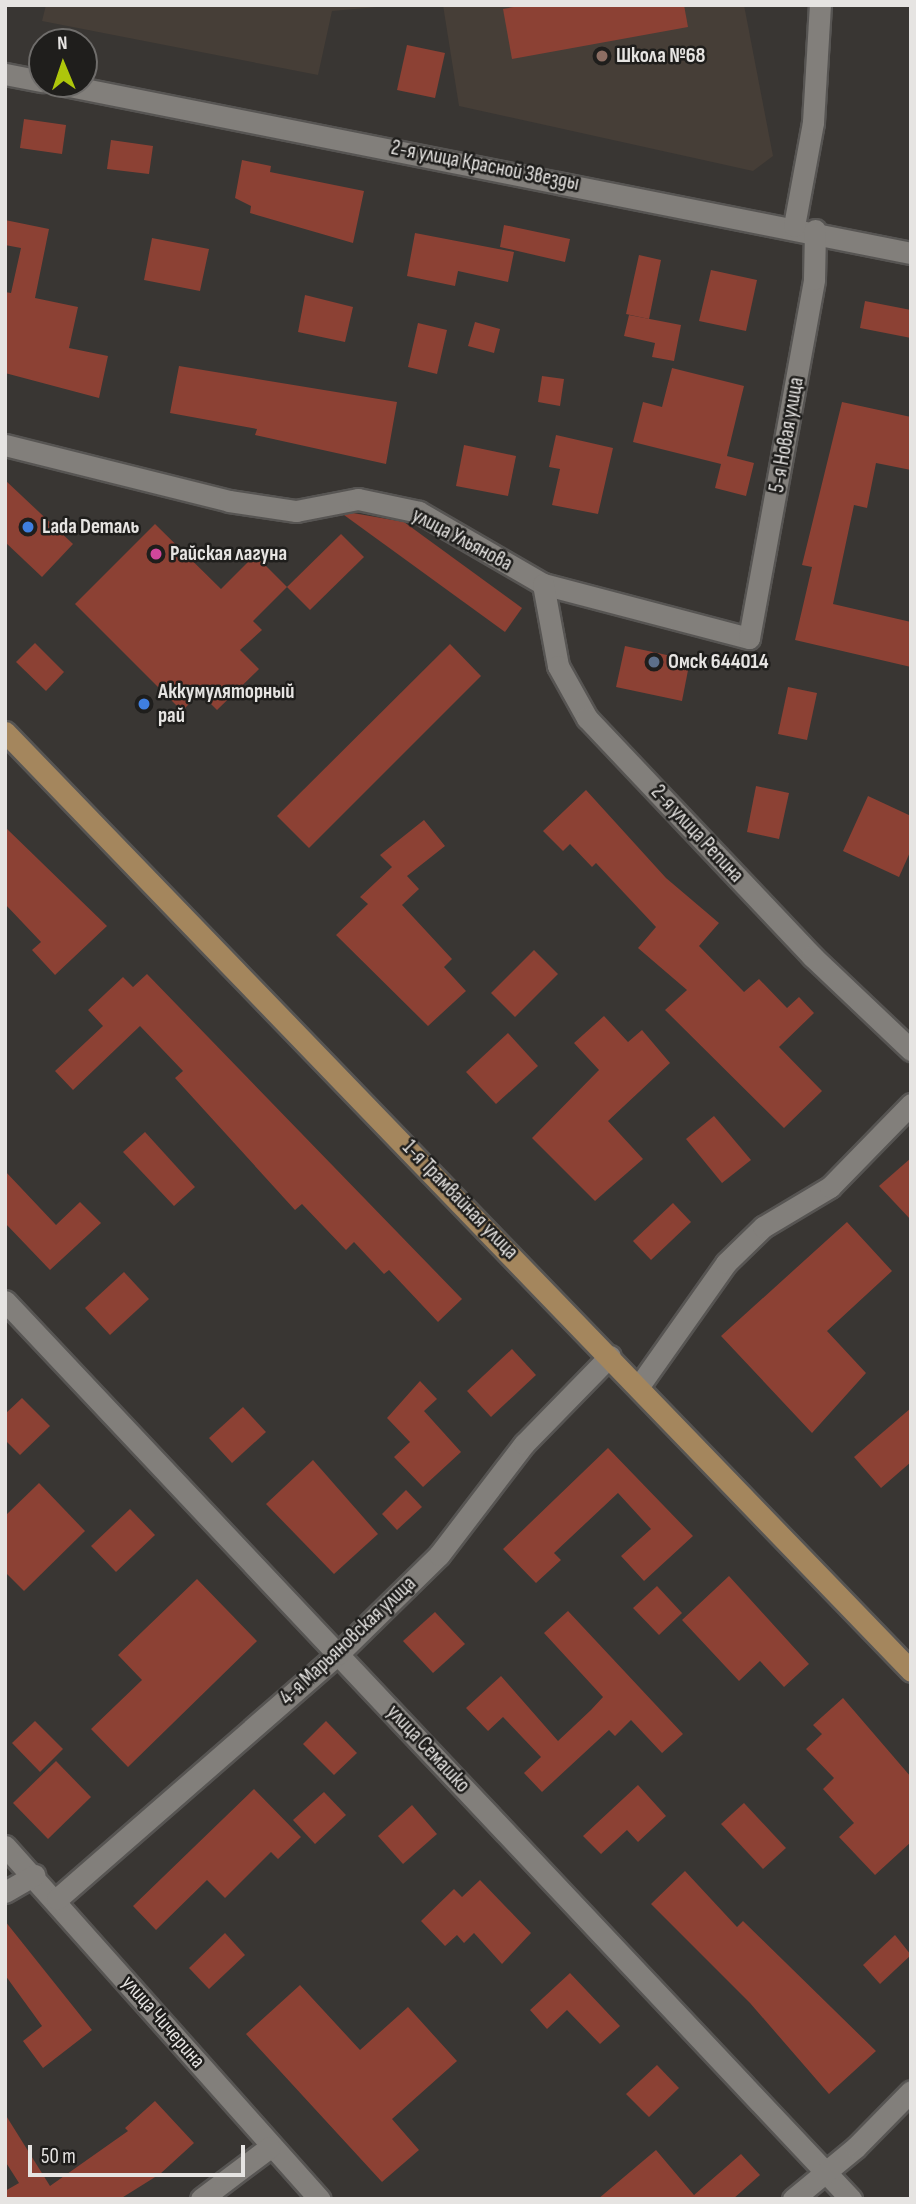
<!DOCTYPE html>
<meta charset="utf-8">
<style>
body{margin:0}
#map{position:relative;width:916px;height:2204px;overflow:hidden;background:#393633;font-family:"Sofia Sans Condensed",sans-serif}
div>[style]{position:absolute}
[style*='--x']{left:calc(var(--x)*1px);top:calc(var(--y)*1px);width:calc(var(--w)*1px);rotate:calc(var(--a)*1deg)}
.built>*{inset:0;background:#463e37}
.building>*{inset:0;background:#8c4134}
.roads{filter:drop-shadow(2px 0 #575553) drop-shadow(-2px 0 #575553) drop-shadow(0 2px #575553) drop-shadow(0 -2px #575553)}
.minor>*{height:21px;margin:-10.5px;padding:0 10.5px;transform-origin:10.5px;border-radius:10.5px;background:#827f7b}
.major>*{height:21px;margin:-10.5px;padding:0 10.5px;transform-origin:10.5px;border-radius:10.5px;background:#a4865d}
.dots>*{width:19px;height:19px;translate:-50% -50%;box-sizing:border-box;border:4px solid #1f1e1c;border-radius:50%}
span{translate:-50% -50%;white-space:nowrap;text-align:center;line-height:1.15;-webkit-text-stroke:5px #1f1e1c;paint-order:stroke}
.poi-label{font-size:21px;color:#e6e4e2;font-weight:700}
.left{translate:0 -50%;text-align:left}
.street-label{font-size:21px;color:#e6e4e2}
.frame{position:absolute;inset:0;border:7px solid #e6e4e2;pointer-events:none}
.north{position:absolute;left:28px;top:28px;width:70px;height:70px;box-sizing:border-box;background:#1f1e1c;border:2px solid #6f6d6b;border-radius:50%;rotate:358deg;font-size:19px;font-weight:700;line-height:28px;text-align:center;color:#e6e4e2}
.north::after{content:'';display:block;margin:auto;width:24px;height:32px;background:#aec60b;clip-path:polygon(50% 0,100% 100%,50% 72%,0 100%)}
.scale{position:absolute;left:28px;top:2145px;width:217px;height:32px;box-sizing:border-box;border:4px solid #e6e4e2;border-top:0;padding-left:9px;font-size:21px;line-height:24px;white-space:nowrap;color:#e6e4e2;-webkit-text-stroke:5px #1f1e1c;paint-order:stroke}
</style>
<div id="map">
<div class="built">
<i style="clip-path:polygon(46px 5px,400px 5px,332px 11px,318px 75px,42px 21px)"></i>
<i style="clip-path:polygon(443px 5px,744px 5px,773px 156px,753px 171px,459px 106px)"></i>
</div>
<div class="building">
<i style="clip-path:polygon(524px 5px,684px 5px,688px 27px,512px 59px,503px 9px)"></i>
<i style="clip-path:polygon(407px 45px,445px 53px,435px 98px,397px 90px)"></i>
<i style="clip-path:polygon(24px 119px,66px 125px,62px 154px,20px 148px)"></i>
<i style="clip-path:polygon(111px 140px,153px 146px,149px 174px,107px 169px)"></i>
<i style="clip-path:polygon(242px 160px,271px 166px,270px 172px,364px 191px,353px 243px,250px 213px,251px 206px,235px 198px)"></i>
<i style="clip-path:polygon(5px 220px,49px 229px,35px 298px,78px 307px,69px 348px,108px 356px,99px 398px,5px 373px,5px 292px,11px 293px,21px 248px,5px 245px)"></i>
<i style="clip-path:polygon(504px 225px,570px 239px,565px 262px,500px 247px)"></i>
<i style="clip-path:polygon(415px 233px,514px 252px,508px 282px,458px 271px,455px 286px,407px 276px)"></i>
<i style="clip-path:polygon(152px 238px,209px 249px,200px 291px,144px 280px)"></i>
<i style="clip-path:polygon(639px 255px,661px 260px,649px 319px,626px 314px)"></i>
<i style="clip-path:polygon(711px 270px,757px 280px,746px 331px,699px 321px)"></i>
<i style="clip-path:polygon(305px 295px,353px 307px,345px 342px,298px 332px)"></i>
<i style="clip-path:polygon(865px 301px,911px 310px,911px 338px,860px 328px)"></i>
<i style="clip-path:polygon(629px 315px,681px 325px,674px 361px,652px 357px,655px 343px,624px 336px)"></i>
<i style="clip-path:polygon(475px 322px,500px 329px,494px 353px,468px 346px)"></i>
<i style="clip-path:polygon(418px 323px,447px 330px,437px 374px,408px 367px)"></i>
<i style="clip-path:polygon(179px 366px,397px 402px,386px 464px,255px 435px,257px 429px,170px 413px)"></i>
<i style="clip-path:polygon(672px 368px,744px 386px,727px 456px,754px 463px,746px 496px,715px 488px,721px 464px,633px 442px,643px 402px,662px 407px)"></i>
<i style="clip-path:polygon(542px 376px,564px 379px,560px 406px,538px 402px)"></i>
<i style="clip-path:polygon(842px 402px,911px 417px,911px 470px,876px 463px,867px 508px,854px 505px,833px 604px,911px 622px,911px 667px,795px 640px,812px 567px,802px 565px)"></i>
<i style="clip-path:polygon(556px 435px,613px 448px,598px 514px,552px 505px,560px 469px,549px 467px)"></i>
<i style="clip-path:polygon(464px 445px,516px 456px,508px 496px,456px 486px)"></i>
<i style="clip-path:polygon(5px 480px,73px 544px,42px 577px,5px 542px)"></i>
<i style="clip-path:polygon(353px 513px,404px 522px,522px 608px,505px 632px,344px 515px)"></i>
<i style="clip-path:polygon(155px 524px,221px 589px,255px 555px,287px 587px,253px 621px,262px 630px,240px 650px,259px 669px,217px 710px,200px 693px,182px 711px,75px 604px)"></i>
<i style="clip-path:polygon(341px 534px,364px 557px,310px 610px,287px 587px)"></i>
<i style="clip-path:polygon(35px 643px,64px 672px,46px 691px,16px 662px)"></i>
<i style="clip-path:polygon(450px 644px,481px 676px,309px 848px,277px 816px)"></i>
<i style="clip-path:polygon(625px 646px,690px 660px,682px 701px,616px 687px)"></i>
<i style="clip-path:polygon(788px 687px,817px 693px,807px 740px,778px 734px)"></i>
<i style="clip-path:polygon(756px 786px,789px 793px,779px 839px,747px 832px)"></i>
<i style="clip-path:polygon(586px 790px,666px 878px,719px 923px,699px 946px,744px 992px,759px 979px,787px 1008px,799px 997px,814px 1013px,779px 1047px,822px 1091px,784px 1128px,665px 1010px,687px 990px,638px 948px,656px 927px,596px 863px,592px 867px,570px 844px,563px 851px,543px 831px)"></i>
<i style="clip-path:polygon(868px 796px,911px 816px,911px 850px,899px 877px,843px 851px)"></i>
<i style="clip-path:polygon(424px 820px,445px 846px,407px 876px,419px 889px,402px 905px,452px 959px,444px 967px,466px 991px,428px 1026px,336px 935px,368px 904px,360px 897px,392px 867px,380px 855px)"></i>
<i style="clip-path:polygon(5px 827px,107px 926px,55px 975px,32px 950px,41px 942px,5px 904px)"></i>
<i style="clip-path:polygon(534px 950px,558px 974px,515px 1017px,491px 993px)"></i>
<i style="clip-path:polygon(147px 974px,462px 1299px,438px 1322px,389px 1270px,384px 1274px,354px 1242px,346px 1250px,302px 1204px,295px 1210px,175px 1078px,183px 1071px,140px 1026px,73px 1090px,55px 1071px,103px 1026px,88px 1010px,123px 977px,133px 987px)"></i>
<i style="clip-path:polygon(604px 1016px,628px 1042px,642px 1030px,670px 1063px,608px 1121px,643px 1159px,595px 1201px,532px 1138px,599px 1070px,574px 1043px)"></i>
<i style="clip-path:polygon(508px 1033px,538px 1066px,496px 1104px,466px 1072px)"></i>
<i style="clip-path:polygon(714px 1116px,751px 1160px,722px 1183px,686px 1139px)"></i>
<i style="clip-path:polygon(145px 1132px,195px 1187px,174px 1206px,123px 1152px)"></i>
<i style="clip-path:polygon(911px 1158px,911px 1220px,879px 1186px)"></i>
<i style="clip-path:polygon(5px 1171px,56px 1225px,80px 1202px,101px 1223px,50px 1270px,5px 1223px)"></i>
<i style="clip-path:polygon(673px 1203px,691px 1222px,651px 1260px,633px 1241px)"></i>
<i style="clip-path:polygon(847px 1222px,892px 1271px,827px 1331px,866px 1373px,812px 1433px,721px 1336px)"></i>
<i style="clip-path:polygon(124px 1272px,149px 1299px,110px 1335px,85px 1308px)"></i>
<i style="clip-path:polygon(512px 1349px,536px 1375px,491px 1417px,467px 1391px)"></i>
<i style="clip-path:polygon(420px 1381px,437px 1399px,424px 1411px,461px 1452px,423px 1487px,394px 1457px,410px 1442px,387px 1418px)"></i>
<i style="clip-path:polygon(22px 1398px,50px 1426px,20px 1455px,5px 1440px,5px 1414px)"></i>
<i style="clip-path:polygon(243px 1407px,266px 1432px,232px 1463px,209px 1438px)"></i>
<i style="clip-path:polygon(911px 1408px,911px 1462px,881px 1488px,854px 1457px)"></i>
<i style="clip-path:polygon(608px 1448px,693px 1536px,644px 1581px,621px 1556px,651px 1529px,618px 1493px,554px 1553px,561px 1560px,536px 1583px,503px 1549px)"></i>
<i style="clip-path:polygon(313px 1460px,378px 1534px,334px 1574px,266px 1504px)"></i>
<i style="clip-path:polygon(39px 1483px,85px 1531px,24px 1591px,5px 1572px,5px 1516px)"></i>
<i style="clip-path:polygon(406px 1490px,422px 1507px,397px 1530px,382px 1514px)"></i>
<i style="clip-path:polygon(130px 1509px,155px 1535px,116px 1572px,91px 1546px)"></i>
<i style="clip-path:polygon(729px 1576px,809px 1664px,784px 1687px,760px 1661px,739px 1681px,682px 1620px)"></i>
<i style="clip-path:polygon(197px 1579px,257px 1641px,128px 1767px,91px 1729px,142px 1680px,118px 1655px)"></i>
<i style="clip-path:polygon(657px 1586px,682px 1613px,659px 1635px,633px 1608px)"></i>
<i style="clip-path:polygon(568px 1611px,683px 1734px,662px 1753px,631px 1720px,615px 1736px,609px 1730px,542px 1792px,524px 1773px,541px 1757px,503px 1717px,488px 1731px,466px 1708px,501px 1676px,558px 1741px,591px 1710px,603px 1697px,544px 1633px)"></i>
<i style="clip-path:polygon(435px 1612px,465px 1644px,433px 1673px,403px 1641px)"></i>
<i style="clip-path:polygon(843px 1698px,911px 1777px,911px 1842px,875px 1875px,839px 1837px,854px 1823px,823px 1789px,834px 1778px,806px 1749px,822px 1734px,813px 1725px)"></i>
<i style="clip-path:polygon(35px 1721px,63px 1749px,40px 1772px,12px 1743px)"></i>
<i style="clip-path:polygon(326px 1721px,357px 1753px,334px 1775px,303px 1744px)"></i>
<i style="clip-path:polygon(56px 1761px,91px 1797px,48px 1839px,13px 1803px)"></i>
<i style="clip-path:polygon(638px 1785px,666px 1816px,638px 1842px,627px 1830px,601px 1854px,583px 1836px)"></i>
<i style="clip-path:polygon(254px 1789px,301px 1837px,278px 1859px,271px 1852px,225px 1898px,207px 1880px,156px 1930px,133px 1906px)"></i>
<i style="clip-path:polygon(324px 1792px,346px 1815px,315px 1844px,293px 1820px)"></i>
<i style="clip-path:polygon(744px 1803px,786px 1848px,763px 1869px,721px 1824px)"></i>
<i style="clip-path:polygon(412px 1805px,437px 1834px,403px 1864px,378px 1836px)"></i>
<i style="clip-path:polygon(685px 1871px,737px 1927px,743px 1921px,876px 2051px,829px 2094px,750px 2003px,651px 1904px)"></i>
<i style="clip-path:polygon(480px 1880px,531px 1933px,502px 1964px,474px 1933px,464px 1943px,457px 1935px,445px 1946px,421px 1921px,454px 1889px,462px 1897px)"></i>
<i style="clip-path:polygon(5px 1921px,92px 2030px,43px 2068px,23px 2041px,42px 2026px,5px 1975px)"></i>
<i style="clip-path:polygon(225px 1933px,245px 1955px,209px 1989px,189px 1968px)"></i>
<i style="clip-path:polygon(895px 1935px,911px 1955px,880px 1984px,863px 1965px)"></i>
<i style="clip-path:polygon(570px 1973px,620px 2026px,600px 2044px,567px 2010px,547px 2029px,530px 2010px)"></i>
<i style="clip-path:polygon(300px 1985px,360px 2050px,408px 2007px,457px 2061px,392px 2119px,419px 2150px,382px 2182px,246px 2034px)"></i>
<i style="clip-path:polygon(657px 2065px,679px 2088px,649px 2117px,626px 2094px)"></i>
<i style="clip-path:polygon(155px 2101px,194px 2143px,160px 2174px,120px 2199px,5px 2199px,5px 2191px,19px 2183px,5px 2161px,5px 2114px,50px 2186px,128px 2131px,125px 2128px)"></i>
<i style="clip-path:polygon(656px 2150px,694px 2195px,741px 2154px,760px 2175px,733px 2199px,598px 2199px)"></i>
</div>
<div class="roads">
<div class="minor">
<i style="--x:5;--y:74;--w:38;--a:11"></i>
<i style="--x:59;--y:84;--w:869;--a:11.22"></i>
<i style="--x:794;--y:226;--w:106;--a:-79.6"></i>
<i style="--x:813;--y:122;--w:117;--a:-86.6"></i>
<i style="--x:5;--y:445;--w:231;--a:14"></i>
<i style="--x:229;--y:501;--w:68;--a:8.5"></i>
<i style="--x:296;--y:511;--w:63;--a:-11"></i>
<i style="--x:358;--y:499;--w:62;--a:12"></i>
<i style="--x:419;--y:512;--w:143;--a:30.1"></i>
<i style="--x:543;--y:584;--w:213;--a:14.7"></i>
<i style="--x:749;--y:638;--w:365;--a:-79.7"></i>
<i style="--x:814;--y:279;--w:49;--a:-88.8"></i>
<i style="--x:543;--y:584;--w:83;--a:79.6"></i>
<i style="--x:558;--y:666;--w:60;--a:60.9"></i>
<i style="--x:587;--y:718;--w:328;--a:46.6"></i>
<i style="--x:812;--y:956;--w:137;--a:43.5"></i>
<i style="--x:5;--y:1301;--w:1234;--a:46.71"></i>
<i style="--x:639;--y:1386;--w:151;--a:-54.7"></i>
<i style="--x:726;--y:1263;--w:52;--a:-44.2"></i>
<i style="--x:763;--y:1227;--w:78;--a:-30.8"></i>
<i style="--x:830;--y:1187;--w:116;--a:-45.7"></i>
<i style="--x:5;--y:1846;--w:473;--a:48.3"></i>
<i style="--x:5;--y:1892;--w:34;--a:-30"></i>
<i style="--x:57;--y:1899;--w:373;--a:-41.1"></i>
<i style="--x:338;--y:1654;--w:141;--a:-44.4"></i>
<i style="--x:439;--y:1555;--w:140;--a:-52.6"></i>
<i style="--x:524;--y:1444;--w:123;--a:-45.7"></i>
<i style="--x:201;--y:2199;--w:86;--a:-37"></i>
<i style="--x:793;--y:2199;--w:82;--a:-39.5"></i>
<i style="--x:856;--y:2147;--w:78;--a:-45.5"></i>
</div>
<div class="major">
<i style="--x:5;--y:732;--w:1305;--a:46.02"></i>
</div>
</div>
<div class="dots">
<i style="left:602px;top:56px;background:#8d6e63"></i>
<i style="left:28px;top:527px;background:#3f7fe0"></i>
<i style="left:156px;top:554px;background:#d1479c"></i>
<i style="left:654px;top:662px;background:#5c6f8a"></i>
<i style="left:144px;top:704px;background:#3f7fe0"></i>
</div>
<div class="poi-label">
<span class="left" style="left:616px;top:56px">Школа №68</span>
<span class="left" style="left:42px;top:527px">Lada Dеталь</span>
<span class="left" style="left:170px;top:554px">Райская лагуна</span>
<span class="left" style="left:668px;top:662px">Омск 644014</span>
<span class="left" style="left:158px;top:704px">Аккумуляторный<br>рай</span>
</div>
<div class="street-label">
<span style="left:485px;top:166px;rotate:11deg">2-я улица Красной Звезды</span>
<span style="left:787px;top:435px;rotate:-80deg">5-я Новая улица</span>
<span style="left:462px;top:540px;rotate:28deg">улица Ульянова</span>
<span style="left:697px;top:834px;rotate:47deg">2-я улица Репина</span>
<span style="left:460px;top:1200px;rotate:46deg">1-я Трамвайная улица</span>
<span style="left:348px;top:1641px;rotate:-43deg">4-я Марьяновская улица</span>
<span style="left:428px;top:1749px;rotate:47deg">улица Семашко</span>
<span style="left:163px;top:2022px;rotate:49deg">улица Чичерина</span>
</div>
<div class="frame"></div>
<div class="north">N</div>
<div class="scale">50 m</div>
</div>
